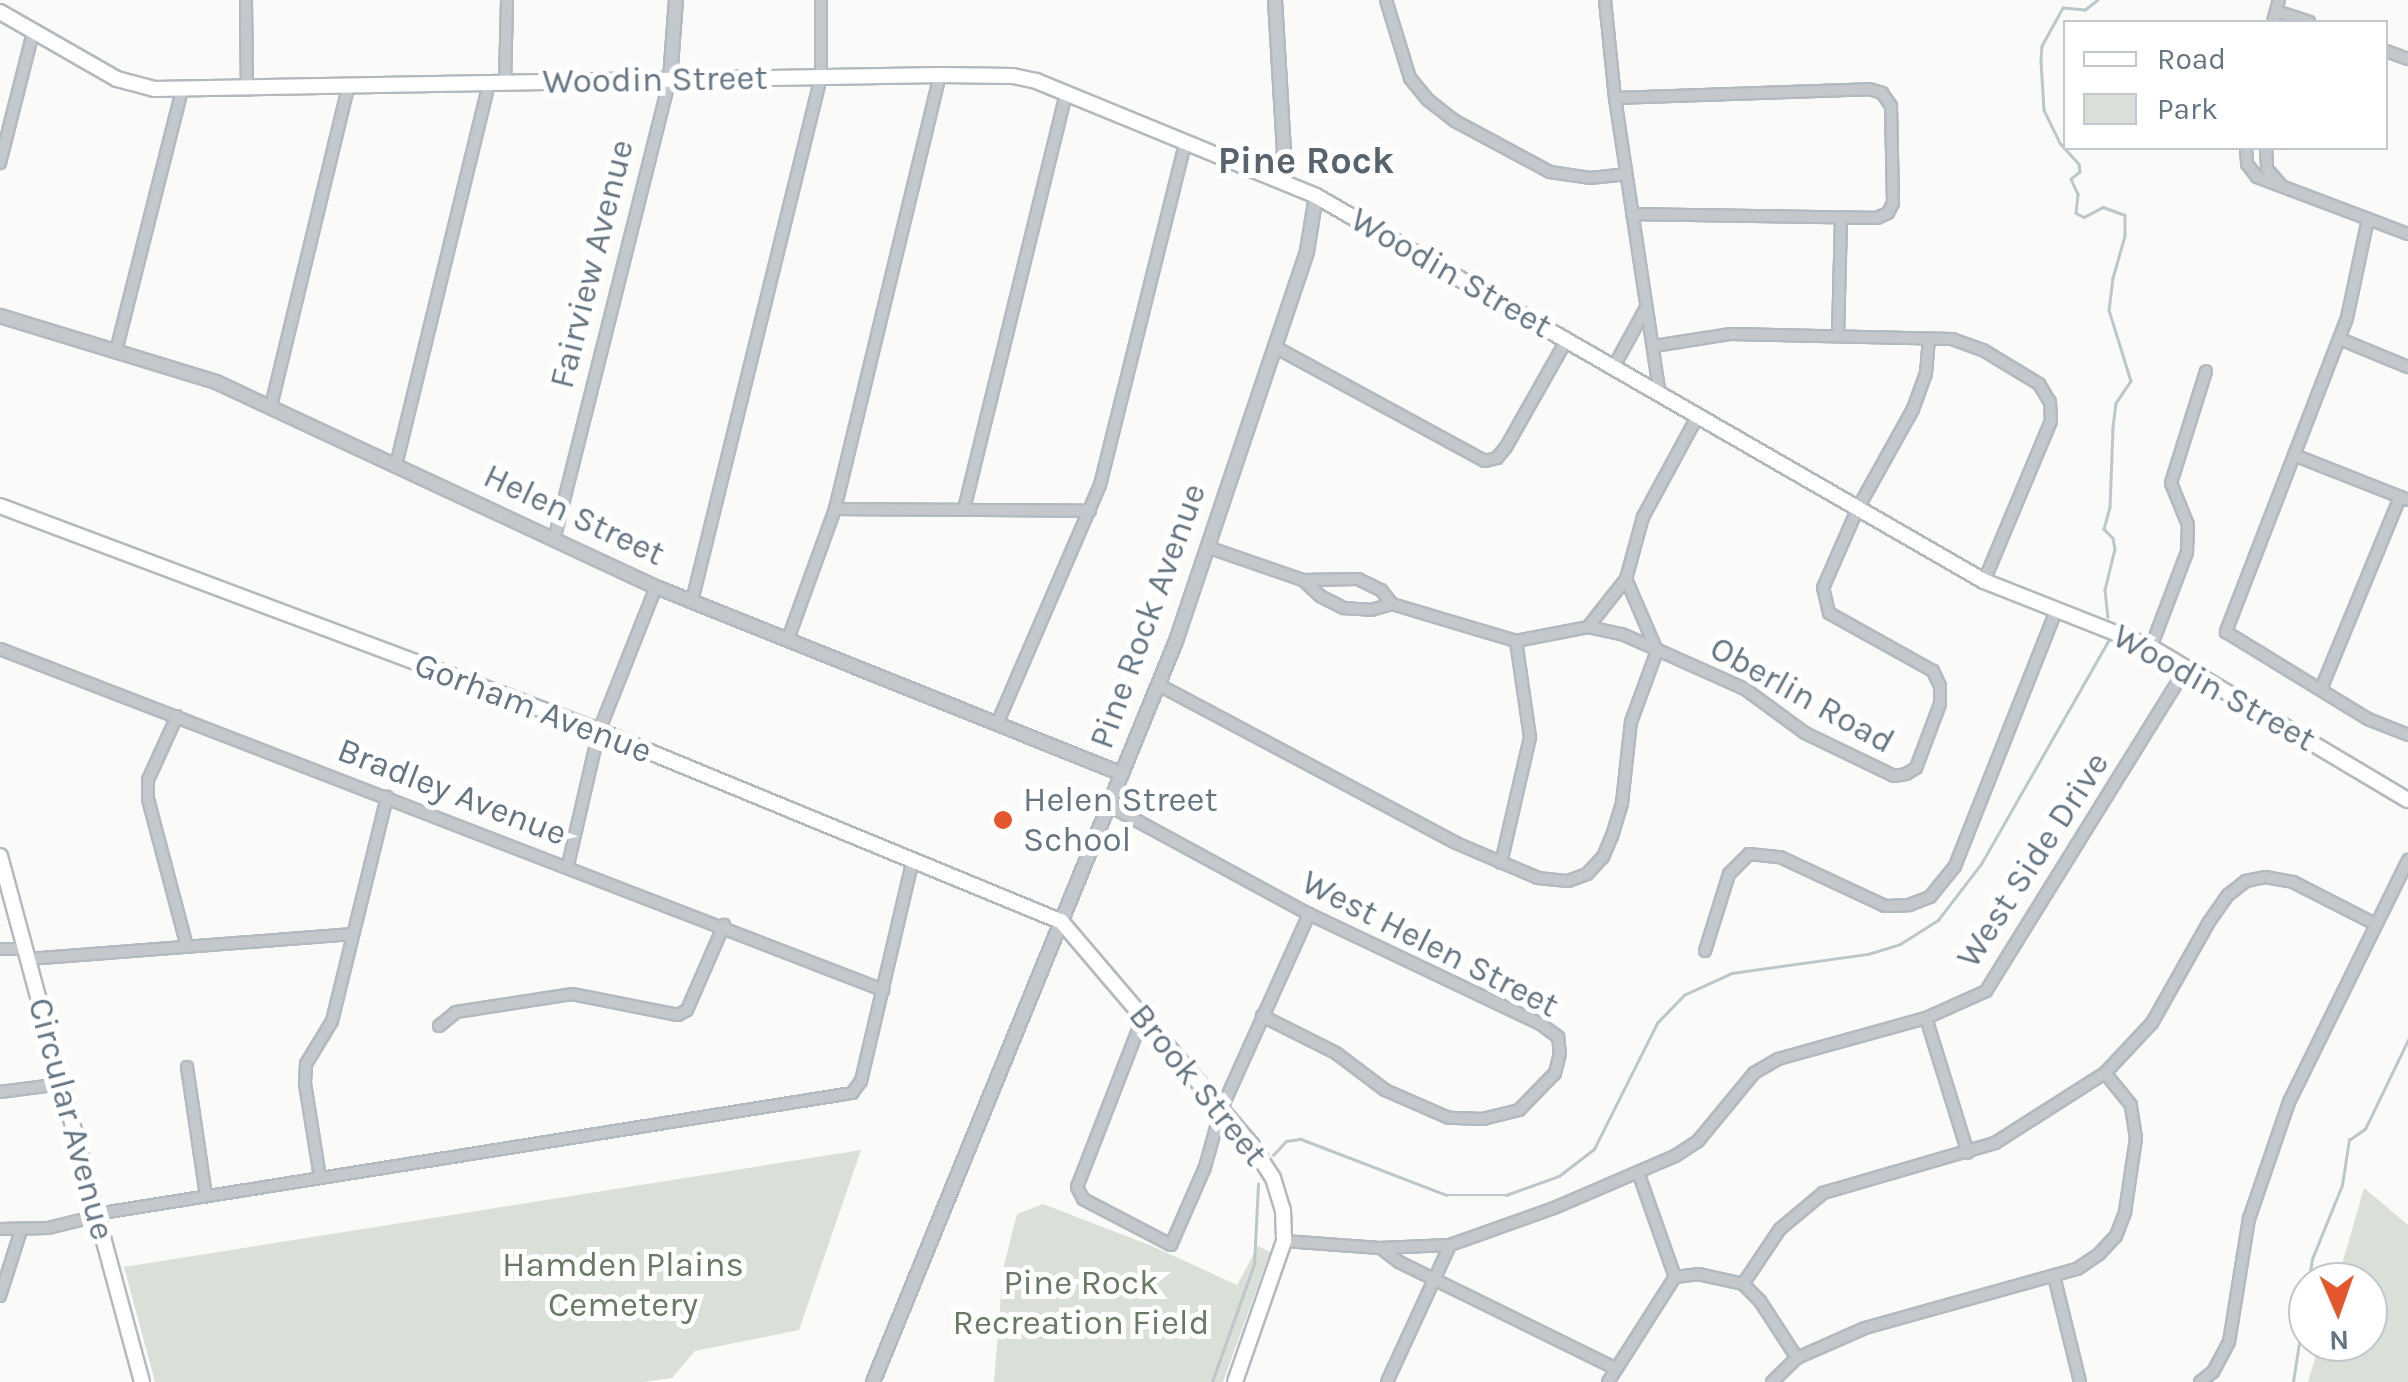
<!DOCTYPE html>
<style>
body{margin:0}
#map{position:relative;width:2408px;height:1382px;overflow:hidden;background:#fafaf8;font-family:Karla,sans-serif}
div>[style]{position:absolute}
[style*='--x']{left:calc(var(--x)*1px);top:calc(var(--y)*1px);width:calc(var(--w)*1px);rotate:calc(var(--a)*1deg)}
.green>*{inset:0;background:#dadfd7}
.stream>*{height:2.5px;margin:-1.25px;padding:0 1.25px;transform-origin:1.25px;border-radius:1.25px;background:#bbc7cb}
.roads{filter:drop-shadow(2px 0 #b3babf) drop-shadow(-2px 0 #b3babf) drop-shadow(0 2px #b3babf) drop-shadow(0 -2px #b3babf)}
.minor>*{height:10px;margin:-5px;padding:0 5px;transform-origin:5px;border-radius:5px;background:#c3c8cc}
.tertiary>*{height:12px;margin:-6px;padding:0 6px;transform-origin:6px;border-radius:6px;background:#c3c8cc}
.secondary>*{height:14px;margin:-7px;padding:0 7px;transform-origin:7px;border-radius:7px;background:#fff}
.dots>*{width:28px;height:28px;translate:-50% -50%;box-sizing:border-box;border:5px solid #fff;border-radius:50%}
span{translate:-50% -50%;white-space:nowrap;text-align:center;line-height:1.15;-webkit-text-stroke:10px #fff;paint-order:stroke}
.street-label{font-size:35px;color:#657683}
.poi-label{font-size:35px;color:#657683}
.left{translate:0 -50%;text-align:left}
.park-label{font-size:35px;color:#687a64}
.neighbourhood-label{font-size:38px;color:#57646e;font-weight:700}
.legend{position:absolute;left:2063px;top:20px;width:325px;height:130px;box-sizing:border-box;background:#fff;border:2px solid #c1c8cd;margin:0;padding:12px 18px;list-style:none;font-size:30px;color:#657683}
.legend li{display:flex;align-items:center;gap:20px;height:50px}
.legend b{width:50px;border:2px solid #c1c8cd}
.north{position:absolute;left:2288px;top:1262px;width:100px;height:100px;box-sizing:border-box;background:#fff;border:2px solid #c1c8cd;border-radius:50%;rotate:178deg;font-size:28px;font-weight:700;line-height:40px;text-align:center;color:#657683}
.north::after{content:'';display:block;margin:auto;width:35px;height:45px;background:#e4572e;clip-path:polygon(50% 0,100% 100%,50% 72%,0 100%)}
</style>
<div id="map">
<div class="green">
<i style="clip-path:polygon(861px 1150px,799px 1330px,695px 1351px,672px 1378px,643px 1382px,155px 1382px,124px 1267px)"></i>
<i style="clip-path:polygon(2364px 1188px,2408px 1225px,2408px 1382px,2308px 1382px,2320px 1342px,2368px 1342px,2368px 1282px,2337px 1282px)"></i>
<i style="clip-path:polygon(1043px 1204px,1152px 1246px,1237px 1285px,1258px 1246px,1270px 1252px,1223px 1382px,994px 1382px,1003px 1269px,1017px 1214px)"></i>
</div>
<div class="stream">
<i style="--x:2098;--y:0;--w:16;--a:142"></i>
<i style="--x:2085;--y:10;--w:22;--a:-175"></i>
<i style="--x:2063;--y:8;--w:43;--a:118.9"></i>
<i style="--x:2042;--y:46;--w:15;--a:94"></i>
<i style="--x:2041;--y:61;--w:49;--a:86.5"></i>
<i style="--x:2044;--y:110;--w:37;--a:64"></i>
<i style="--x:2060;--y:143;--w:28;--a:48"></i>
<i style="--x:2079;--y:164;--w:8;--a:83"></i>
<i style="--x:2080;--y:172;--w:11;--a:142"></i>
<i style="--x:2071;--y:179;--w:17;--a:65"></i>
<i style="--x:2078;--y:194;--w:19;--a:96"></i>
<i style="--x:2076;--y:213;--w:9;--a:27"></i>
<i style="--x:2084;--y:217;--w:21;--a:-28"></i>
<i style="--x:2103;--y:207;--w:23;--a:20"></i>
<i style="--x:2125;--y:215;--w:21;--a:90"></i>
<i style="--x:2125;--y:236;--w:44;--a:105.9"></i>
<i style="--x:2113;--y:278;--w:32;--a:97"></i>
<i style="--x:2109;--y:310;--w:74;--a:72.8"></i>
<i style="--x:2131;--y:381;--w:27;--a:124"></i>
<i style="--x:2116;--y:403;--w:26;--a:97"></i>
<i style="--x:2113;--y:429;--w:78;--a:92.2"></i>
<i style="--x:2110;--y:507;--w:23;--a:105"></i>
<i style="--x:2104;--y:529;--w:13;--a:45"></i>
<i style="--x:2113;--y:538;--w:11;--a:80"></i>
<i style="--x:2115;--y:549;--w:42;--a:103.7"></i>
<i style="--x:2105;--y:590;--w:27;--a:84"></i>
<i style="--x:1273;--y:1155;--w:19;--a:-47"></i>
<i style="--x:1286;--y:1141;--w:15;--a:-8"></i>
<i style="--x:1301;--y:1139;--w:156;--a:21"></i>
<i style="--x:1447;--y:1195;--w:59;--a:0"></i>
<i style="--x:1506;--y:1195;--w:56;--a:-19.7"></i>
<i style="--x:1559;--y:1176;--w:44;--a:-37.6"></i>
<i style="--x:1594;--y:1149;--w:141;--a:-63.4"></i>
<i style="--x:1657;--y:1023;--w:39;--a:-46"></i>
<i style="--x:1684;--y:995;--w:53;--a:-24.6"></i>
<i style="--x:1732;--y:973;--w:137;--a:-8"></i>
<i style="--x:1868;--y:954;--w:34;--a:-17"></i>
<i style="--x:1900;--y:944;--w:45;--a:-32.3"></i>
<i style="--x:1938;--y:920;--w:71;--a:-52.5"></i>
<i style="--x:1981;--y:864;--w:260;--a:-60.3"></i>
<i style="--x:1212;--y:1382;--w:125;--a:-70.4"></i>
<i style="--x:1254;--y:1264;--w:80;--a:-87.1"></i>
<i style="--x:2293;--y:1382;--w:124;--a:-81.2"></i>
<i style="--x:2312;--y:1259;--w:80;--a:-67.9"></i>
<i style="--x:2342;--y:1185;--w:46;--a:-81.2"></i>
<i style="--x:2349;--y:1140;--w:19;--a:-35"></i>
<i style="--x:2365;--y:1129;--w:99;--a:-64.2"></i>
</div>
<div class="roads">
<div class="minor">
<i style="--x:246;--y:0;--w:90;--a:89.4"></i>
<i style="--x:1386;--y:0;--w:82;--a:72.9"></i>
<i style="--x:1410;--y:78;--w:28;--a:51"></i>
<i style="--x:1428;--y:100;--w:34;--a:38"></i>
<i style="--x:1455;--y:121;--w:108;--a:28.2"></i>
<i style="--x:1550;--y:172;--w:40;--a:8.5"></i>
<i style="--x:1590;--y:178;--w:36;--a:-6"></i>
<i style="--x:1605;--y:0;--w:99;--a:84.2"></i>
<i style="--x:1615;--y:98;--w:299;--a:81.4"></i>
<i style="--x:2276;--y:11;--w:35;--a:18"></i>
<i style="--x:2273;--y:22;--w:23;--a:-75"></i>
<i style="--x:2386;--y:51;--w:23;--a:20"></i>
<i style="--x:505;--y:83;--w:83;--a:-88.6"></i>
<i style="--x:1615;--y:98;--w:254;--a:-2"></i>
<i style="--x:1869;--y:89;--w:14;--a:17"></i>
<i style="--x:1882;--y:93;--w:16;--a:55"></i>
<i style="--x:1891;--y:106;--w:97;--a:88.8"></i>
<i style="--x:1893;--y:203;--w:11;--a:117"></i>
<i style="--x:1888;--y:213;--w:12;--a:156"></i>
<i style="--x:1877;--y:218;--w:245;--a:-179.1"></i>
<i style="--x:2246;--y:148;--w:16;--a:86"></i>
<i style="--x:2247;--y:164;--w:16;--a:52"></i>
<i style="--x:2257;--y:177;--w:161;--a:20.7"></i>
<i style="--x:2266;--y:148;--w:21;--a:87"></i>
<i style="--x:2267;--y:169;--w:20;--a:49"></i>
<i style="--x:0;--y:163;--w:134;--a:-75.8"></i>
<i style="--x:2368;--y:219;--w:101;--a:102"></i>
<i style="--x:2347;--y:318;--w:337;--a:111.1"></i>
<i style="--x:2226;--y:632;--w:167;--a:31.5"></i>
<i style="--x:2368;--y:719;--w:43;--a:21.8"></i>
<i style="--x:1838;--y:335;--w:116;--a:-88.5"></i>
<i style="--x:2340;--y:339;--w:74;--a:22.4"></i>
<i style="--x:1654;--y:346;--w:78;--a:-8.9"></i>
<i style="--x:1731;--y:334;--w:221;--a:1.3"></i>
<i style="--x:1952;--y:339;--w:33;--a:20"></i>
<i style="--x:1983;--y:350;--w:66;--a:31.3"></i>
<i style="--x:2039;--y:384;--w:21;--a:59"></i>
<i style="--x:2050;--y:402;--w:19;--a:87"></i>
<i style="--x:2051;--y:421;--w:173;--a:112.7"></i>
<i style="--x:1275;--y:347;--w:239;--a:28.5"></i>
<i style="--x:1485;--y:461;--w:12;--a:-14"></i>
<i style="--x:1497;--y:458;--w:14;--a:-51"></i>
<i style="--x:1506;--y:447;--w:124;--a:-60.5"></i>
<i style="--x:116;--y:351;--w:269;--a:-75.8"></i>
<i style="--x:1613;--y:368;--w:68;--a:-61.2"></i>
<i style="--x:271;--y:406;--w:327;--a:-76.4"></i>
<i style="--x:2294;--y:455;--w:123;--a:21.5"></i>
<i style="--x:396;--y:465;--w:393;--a:-76.3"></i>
<i style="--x:835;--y:509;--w:255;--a:0.4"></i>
<i style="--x:964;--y:509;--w:428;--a:-76.2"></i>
<i style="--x:554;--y:540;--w:475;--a:-75.9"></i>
<i style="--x:1207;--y:547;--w:102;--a:19"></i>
<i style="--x:1303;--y:580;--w:23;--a:43"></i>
<i style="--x:1320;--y:596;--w:27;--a:27"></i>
<i style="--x:1344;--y:608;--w:27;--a:4"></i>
<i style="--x:1371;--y:610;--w:22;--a:-16"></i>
<i style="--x:1392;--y:604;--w:129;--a:16.6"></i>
<i style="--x:1516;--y:641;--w:73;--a:-11"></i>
<i style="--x:1588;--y:627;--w:35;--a:12"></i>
<i style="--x:1622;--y:634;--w:135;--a:24.1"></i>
<i style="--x:1745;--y:689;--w:74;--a:36.3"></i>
<i style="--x:1805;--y:733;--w:99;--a:25.8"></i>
<i style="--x:1894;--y:776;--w:12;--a:-9"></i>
<i style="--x:1906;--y:774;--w:12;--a:-31"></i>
<i style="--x:1916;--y:768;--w:68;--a:-69.4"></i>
<i style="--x:1940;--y:704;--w:18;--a:-90"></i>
<i style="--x:1940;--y:686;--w:17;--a:-115"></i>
<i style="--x:1933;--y:671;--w:119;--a:-150.9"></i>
<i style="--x:1829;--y:613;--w:26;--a:-103"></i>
<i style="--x:1823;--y:588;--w:87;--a:-66.4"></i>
<i style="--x:1858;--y:508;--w:113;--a:-60.9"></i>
<i style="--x:1913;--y:409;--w:38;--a:-70"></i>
<i style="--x:1926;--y:373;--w:34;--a:-85"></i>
<i style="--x:1303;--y:580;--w:55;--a:-1"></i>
<i style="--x:1358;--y:579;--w:25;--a:26"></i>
<i style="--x:1381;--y:590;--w:18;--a:52"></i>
<i style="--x:692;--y:601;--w:540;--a:-76.17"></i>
<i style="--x:821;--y:77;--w:77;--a:-90"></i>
<i style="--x:1588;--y:627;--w:61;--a:-51.6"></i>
<i style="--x:1626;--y:579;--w:64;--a:-74.7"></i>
<i style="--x:1643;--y:517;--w:114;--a:-61.6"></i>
<i style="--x:788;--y:639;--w:138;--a:-70.1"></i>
<i style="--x:835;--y:509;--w:447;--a:-76.4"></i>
<i style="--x:2151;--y:647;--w:102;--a:-69.2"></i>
<i style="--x:2187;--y:552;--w:27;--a:-88"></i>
<i style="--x:2188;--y:525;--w:45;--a:-112"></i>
<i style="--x:2171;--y:483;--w:117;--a:-72.6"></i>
<i style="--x:0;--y:649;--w:947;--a:21.12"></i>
<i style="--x:1159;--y:685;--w:336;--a:28"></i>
<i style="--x:1456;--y:843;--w:89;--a:23.1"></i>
<i style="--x:1538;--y:878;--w:30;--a:6"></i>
<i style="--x:1568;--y:881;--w:20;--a:-20"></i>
<i style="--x:1587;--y:874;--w:23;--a:-47"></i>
<i style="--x:1603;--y:857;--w:23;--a:-67"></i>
<i style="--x:1612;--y:836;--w:34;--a:-73"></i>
<i style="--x:1622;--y:803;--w:81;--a:-83.7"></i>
<i style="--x:1631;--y:722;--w:76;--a:-69.9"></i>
<i style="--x:1657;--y:651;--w:78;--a:-113.3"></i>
<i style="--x:2321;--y:689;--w:208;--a:-67.6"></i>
<i style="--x:177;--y:716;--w:70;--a:114.4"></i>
<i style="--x:148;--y:780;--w:19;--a:90"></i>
<i style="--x:148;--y:799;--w:153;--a:75.2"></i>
<i style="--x:997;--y:724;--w:260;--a:-66.7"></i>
<i style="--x:1100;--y:485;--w:355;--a:-76"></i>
<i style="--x:1108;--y:805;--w:229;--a:28.5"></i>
<i style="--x:1309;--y:914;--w:255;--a:25.4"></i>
<i style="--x:1539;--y:1023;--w:24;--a:36"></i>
<i style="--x:1558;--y:1037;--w:16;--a:83"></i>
<i style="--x:1560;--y:1053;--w:21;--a:104"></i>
<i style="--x:1555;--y:1073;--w:52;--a:134.2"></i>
<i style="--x:1519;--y:1110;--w:37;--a:166"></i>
<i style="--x:1483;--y:1119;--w:34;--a:-178"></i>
<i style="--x:1449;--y:1118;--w:70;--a:-156.4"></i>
<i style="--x:1385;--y:1090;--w:61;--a:-142.9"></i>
<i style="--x:1336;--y:1053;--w:83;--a:-153.4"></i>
<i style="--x:1501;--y:863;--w:129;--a:-77"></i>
<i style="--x:1530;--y:737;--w:97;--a:-98.3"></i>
<i style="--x:568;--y:865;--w:138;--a:-77"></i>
<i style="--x:599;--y:731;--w:155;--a:-68.4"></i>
<i style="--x:0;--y:949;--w:25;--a:0"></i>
<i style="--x:1705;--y:951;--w:81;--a:-72.7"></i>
<i style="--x:1729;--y:874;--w:28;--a:-45"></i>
<i style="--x:1749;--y:854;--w:31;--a:6"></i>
<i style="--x:1780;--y:857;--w:116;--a:25"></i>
<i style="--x:1885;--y:906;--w:24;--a:-2"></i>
<i style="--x:1909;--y:905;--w:22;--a:-21"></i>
<i style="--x:1930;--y:897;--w:40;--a:-51"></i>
<i style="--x:1955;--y:866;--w:277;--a:-68.4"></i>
<i style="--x:28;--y:959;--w:326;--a:-4.4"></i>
<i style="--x:1143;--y:1017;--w:182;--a:111.2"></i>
<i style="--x:1077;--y:1187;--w:13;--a:63"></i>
<i style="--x:1083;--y:1199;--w:99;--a:27.6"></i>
<i style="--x:1171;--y:1245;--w:85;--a:-66.4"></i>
<i style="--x:1205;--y:1167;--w:59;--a:-74.3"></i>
<i style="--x:1221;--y:1110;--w:215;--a:-65.8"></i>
<i style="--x:1926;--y:1018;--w:141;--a:72.7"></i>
<i style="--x:439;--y:1026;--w:22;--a:-39"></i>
<i style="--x:456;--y:1012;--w:117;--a:-8.8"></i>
<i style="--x:572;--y:994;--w:108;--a:11.2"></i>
<i style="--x:678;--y:1015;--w:10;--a:-29"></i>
<i style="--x:687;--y:1010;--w:93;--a:-66.5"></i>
<i style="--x:187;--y:1067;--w:129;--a:81.6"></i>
<i style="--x:0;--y:1092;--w:63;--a:-7.4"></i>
<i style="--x:320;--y:1177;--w:95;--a:-99.1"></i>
<i style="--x:305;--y:1083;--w:19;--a:-87"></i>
<i style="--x:306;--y:1064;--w:50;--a:-58.8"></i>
<i style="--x:332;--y:1021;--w:231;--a:-76.2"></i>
<i style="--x:96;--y:1214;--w:766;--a:-9.09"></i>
<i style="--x:852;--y:1093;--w:15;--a:-53"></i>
<i style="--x:861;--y:1081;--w:227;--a:-76.8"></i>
<i style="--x:0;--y:1229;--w:48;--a:-1.2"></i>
<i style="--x:48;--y:1228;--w:50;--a:-13.8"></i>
<i style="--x:1284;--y:1241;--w:96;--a:4.2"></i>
<i style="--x:1380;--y:1248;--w:70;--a:-2.5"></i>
<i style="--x:1450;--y:1245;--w:110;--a:-19.6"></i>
<i style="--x:1554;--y:1208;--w:132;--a:-23.3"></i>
<i style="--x:1675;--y:1156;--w:27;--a:-33"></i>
<i style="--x:1698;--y:1141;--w:88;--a:-50.5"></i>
<i style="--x:1754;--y:1073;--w:28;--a:-30"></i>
<i style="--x:1778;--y:1059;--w:154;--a:-15.5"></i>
<i style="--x:1926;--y:1018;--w:66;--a:-24.2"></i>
<i style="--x:1986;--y:991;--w:381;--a:-58.2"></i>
<i style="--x:1382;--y:1249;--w:21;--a:37"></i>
<i style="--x:1399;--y:1262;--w:242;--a:26.2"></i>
<i style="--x:2054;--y:1276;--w:109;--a:76.2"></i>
<i style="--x:1675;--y:1277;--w:23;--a:-7"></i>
<i style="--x:1698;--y:1274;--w:46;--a:12.5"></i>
<i style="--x:1743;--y:1284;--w:24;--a:45"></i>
<i style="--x:1760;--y:1301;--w:68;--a:57"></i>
<i style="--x:1743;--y:1284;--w:66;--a:-56.1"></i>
<i style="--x:1780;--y:1229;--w:56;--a:-39.9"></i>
<i style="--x:1823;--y:1193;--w:179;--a:-16.2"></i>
<i style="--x:1995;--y:1143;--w:130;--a:-32.5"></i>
<i style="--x:2105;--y:1073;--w:69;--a:-46.8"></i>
<i style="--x:2152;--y:1023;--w:116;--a:-60.6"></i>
<i style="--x:2209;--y:922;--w:33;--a:-55"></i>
<i style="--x:2228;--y:895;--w:23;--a:-38"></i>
<i style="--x:2246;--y:881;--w:19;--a:-12"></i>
<i style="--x:2265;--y:877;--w:28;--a:10"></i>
<i style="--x:2293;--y:882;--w:92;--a:27.1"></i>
<i style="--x:0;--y:1296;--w:69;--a:-72.3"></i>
<i style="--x:1387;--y:1382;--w:151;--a:-65.3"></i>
<i style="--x:1608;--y:1382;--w:125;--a:-57.5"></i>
<i style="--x:1675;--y:1277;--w:111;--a:-109.4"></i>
<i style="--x:1772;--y:1382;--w:35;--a:-44"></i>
<i style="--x:1797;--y:1358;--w:74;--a:-23.8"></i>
<i style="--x:1865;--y:1328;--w:220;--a:-15.6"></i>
<i style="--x:2077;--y:1269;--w:27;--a:-34"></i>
<i style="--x:2099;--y:1254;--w:25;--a:-47"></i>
<i style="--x:2116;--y:1236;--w:26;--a:-69"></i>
<i style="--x:2125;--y:1212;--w:75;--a:-81.5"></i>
<i style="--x:2136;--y:1138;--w:33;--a:-99"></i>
<i style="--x:2131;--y:1105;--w:41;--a:-129.1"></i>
<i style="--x:2200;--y:1382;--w:16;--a:-38"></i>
<i style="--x:2213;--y:1372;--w:34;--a:-62"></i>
<i style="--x:2229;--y:1342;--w:125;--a:-80.8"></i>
<i style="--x:2249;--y:1219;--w:124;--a:-71.1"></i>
<i style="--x:2289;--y:1102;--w:270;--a:-63.8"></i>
</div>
<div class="tertiary">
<i style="--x:1275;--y:0;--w:150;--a:86.6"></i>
<i style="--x:1284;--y:150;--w:28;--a:96"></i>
<i style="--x:670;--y:79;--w:79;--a:-85.7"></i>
<i style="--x:0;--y:316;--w:226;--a:17"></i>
<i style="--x:216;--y:382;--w:485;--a:25"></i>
<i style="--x:656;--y:587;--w:502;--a:21.86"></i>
<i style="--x:873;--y:1382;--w:801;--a:-67.76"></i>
<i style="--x:1176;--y:641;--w:411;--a:-71.4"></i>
<i style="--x:1307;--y:251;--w:56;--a:-80.7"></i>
</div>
<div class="secondary">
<i style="--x:0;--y:12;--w:135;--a:29.8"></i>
<i style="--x:117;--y:79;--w:38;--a:15"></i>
<i style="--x:154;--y:89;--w:786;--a:-1.02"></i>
<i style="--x:940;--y:75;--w:73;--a:0.8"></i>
<i style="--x:1013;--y:76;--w:24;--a:12"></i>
<i style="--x:1036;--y:81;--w:303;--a:22.3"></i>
<i style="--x:1316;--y:196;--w:771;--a:29.96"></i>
<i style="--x:1984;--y:581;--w:180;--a:21.6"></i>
<i style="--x:2151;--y:647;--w:299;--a:30.8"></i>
<i style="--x:0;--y:506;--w:640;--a:20.59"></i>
<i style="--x:599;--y:731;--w:500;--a:22.4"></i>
<i style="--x:1061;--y:921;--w:293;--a:49.6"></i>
<i style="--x:1251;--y:1144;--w:40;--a:57.1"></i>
<i style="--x:1273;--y:1178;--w:34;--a:73"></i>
<i style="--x:1283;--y:1210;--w:31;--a:88"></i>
<i style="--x:1284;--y:1241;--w:149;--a:109.2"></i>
<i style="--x:0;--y:856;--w:545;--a:74.89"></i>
</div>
</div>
<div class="dots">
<i style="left:1003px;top:820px;background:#e4572e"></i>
</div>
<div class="street-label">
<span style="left:655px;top:80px;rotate:-1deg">Woodin Street</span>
<span style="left:592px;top:264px;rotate:-76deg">Fairview Avenue</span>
<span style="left:1451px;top:273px;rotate:30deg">Woodin Street</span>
<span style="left:574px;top:515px;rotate:25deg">Helen Street</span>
<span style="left:1148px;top:616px;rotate:-70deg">Pine Rock Avenue</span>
<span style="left:2214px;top:688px;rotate:29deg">Woodin Street</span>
<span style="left:1802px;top:695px;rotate:29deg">Oberlin Road</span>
<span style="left:533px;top:708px;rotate:21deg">Gorham Avenue</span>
<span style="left:452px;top:792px;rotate:21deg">Bradley Avenue</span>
<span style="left:2033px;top:860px;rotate:-57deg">West Side Drive</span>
<span style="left:1430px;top:944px;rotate:27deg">West Helen Street</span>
<span style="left:1198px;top:1085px;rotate:51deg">Brook Street</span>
<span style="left:71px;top:1119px;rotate:75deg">Circular Avenue</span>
</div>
<div class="poi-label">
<span class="left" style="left:1023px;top:820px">Helen Street<br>School</span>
</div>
<div class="park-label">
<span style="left:623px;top:1285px">Hamden Plains<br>Cemetery</span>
<span style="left:1081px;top:1303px">Pine Rock<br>Recreation Field</span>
</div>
<div class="neighbourhood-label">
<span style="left:1306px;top:161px">Pine Rock</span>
</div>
<ul class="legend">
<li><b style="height:12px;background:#fff"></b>Road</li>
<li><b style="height:28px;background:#dadfd7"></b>Park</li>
</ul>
<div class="north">N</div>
</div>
